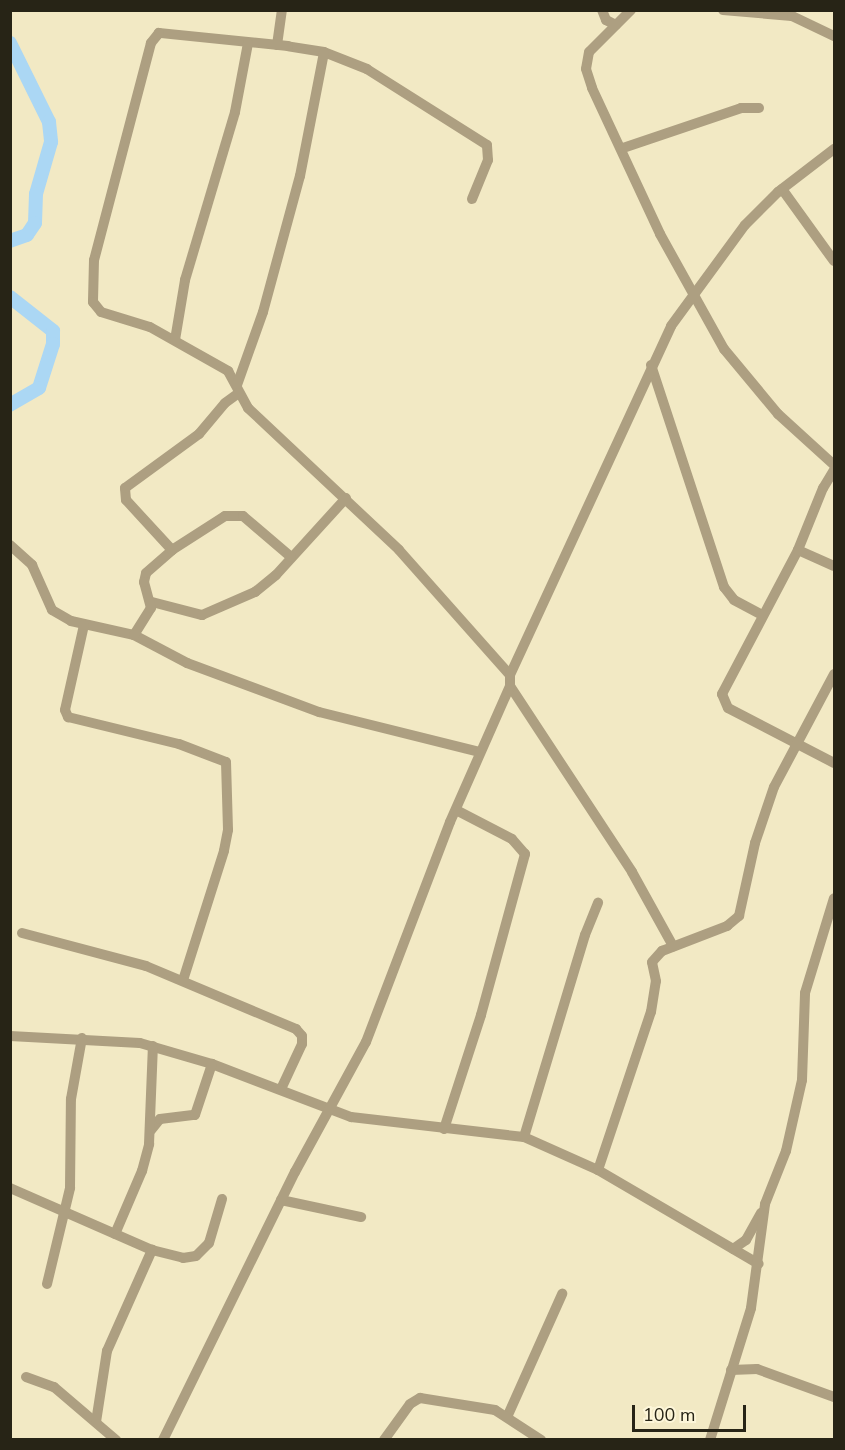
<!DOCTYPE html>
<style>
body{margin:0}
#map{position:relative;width:845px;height:1450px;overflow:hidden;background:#f2e9c4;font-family:"Nunito Sans",sans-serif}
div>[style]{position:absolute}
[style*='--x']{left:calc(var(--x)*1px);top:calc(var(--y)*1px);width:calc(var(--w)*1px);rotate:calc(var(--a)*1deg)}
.river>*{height:14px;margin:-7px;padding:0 7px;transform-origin:7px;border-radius:7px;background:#abd7f4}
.minor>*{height:10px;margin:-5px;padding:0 5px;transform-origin:5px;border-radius:5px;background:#ad9f81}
span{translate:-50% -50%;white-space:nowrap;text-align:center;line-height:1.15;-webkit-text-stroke:5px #fdf6d9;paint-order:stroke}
.frame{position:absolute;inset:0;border:12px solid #272416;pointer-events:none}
.scale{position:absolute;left:632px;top:1405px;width:114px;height:27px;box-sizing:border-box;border:3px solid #272416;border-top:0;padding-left:8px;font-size:18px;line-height:21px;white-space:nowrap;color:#272416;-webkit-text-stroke:4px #fdf6d9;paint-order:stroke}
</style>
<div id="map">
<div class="river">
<i style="--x:10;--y:43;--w:88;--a:63.7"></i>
<i style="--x:49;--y:122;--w:20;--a:84"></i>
<i style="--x:51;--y:142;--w:54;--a:106.1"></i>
<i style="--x:36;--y:194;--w:29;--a:92"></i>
<i style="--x:35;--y:223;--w:14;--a:124"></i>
<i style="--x:27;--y:235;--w:18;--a:161"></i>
<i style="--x:10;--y:297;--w:55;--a:38.3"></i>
<i style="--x:53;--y:331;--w:13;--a:90"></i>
<i style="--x:53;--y:344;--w:46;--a:107.7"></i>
<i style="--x:39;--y:388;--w:34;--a:150"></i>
</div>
<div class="minor">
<i style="--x:602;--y:10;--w:11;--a:68"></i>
<i style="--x:606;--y:20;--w:11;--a:27"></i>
<i style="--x:631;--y:10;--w:59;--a:135"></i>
<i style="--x:589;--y:52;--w:17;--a:100"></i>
<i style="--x:586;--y:69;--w:20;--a:72"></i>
<i style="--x:592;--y:88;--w:161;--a:65"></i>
<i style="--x:660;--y:234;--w:132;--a:60.9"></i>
<i style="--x:724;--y:349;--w:85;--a:50.3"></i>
<i style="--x:778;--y:414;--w:76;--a:42.3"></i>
<i style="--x:723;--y:10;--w:69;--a:5"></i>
<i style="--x:792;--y:16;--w:47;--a:25.5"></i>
<i style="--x:277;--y:45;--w:35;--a:-82"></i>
<i style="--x:623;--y:148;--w:125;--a:-18.7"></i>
<i style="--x:741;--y:108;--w:18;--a:0"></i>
<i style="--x:782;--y:189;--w:89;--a:54.2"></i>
<i style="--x:472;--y:199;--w:42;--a:-67.7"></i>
<i style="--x:488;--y:160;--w:15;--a:-94"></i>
<i style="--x:487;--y:145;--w:142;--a:-147.7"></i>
<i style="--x:367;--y:69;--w:46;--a:-158.4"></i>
<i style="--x:324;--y:52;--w:36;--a:-171"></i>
<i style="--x:288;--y:46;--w:130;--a:-174.2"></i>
<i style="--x:159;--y:33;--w:13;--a:129"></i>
<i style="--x:151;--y:43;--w:224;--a:104.7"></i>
<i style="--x:94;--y:260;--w:42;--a:91.4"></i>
<i style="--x:93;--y:302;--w:13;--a:51"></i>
<i style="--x:101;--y:312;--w:51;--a:17"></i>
<i style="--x:150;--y:327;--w:90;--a:29.4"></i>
<i style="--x:228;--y:371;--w:42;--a:61.6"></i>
<i style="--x:248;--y:408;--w:207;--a:43.2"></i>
<i style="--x:399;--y:550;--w:167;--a:48.4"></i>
<i style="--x:175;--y:340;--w:61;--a:-80.5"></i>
<i style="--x:185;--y:280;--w:175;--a:-73.4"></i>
<i style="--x:235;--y:112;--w:70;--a:-79.3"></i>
<i style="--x:651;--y:365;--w:234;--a:71.8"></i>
<i style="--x:724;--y:587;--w:16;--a:52"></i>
<i style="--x:734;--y:600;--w:32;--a:28"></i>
<i style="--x:237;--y:385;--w:77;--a:-70.4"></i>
<i style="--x:263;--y:312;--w:141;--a:-74.8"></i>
<i style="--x:300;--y:176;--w:126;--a:-79"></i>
<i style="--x:834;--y:470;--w:21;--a:121"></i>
<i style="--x:823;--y:488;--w:67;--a:112"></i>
<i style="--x:798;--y:550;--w:163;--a:117.8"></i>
<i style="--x:722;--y:694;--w:15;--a:67"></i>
<i style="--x:728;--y:708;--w:119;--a:27.4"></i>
<i style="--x:10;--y:545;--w:30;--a:42"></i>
<i style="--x:32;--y:565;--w:49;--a:66"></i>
<i style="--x:52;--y:610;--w:22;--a:30"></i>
<i style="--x:71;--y:621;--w:65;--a:12.5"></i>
<i style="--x:134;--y:635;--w:60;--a:27.8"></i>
<i style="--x:187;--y:663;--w:141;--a:20.4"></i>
<i style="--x:319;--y:712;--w:165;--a:14"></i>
<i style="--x:172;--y:550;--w:68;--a:-132.6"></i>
<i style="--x:126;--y:500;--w:12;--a:-95"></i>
<i style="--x:125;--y:488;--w:92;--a:-36.1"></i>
<i style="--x:199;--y:434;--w:40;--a:-50"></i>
<i style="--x:225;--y:403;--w:17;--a:-36"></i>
<i style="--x:798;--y:550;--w:39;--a:24"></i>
<i style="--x:152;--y:602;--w:52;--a:14.6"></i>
<i style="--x:202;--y:615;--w:58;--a:-23.5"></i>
<i style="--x:255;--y:592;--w:27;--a:-39"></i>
<i style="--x:276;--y:575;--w:104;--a:-47.7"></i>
<i style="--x:84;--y:625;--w:87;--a:102.6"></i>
<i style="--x:65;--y:710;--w:8;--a:67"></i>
<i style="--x:68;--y:717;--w:114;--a:13.7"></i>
<i style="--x:179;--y:744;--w:50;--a:21"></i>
<i style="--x:226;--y:762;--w:68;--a:88.3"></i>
<i style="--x:228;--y:830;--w:21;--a:101"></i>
<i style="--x:224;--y:851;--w:135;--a:107.6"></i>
<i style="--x:134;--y:635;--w:32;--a:-58"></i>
<i style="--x:151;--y:608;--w:27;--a:-105"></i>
<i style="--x:144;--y:582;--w:9;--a:-77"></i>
<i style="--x:146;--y:573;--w:35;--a:-41"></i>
<i style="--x:172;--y:550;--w:63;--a:-32.7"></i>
<i style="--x:225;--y:516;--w:18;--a:0"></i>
<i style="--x:243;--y:516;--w:63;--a:40.5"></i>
<i style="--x:510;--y:686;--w:222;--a:56.7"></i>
<i style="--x:632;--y:872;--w:85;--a:61"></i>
<i style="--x:22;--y:933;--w:128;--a:14.9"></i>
<i style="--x:146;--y:966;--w:163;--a:22.8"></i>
<i style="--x:296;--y:1029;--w:9;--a:49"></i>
<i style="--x:302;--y:1036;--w:8;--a:90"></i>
<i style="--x:302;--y:1044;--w:50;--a:115"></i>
<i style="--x:10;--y:1036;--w:130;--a:3.1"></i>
<i style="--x:140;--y:1043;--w:75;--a:16.3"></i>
<i style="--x:212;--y:1064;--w:149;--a:20.9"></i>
<i style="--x:351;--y:1117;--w:174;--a:6.6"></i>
<i style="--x:524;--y:1137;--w:81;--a:24"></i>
<i style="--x:598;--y:1170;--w:186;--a:30.3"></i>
<i style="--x:444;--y:1129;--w:120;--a:-72"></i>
<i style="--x:481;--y:1015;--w:167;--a:-74.7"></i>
<i style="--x:525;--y:854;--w:20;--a:-131"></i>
<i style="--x:512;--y:839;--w:63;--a:-152.6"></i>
<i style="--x:151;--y:1130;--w:14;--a:-51"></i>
<i style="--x:160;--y:1119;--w:35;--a:-7"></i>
<i style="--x:195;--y:1115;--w:54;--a:-71.6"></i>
<i style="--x:524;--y:1137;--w:211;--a:-73.2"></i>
<i style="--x:585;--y:935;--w:35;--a:-68"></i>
<i style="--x:598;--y:1170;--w:167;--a:-71.5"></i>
<i style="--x:651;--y:1012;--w:31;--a:-81"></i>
<i style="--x:656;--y:981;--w:19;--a:-102"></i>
<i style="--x:652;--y:962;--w:15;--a:-48"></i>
<i style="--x:662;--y:951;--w:70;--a:-21"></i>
<i style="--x:727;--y:926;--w:16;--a:-40"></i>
<i style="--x:739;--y:916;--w:75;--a:-77.6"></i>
<i style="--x:755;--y:843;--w:59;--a:-71.3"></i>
<i style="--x:774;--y:787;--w:128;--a:-62"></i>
<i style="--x:10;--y:1188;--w:155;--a:23.6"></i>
<i style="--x:152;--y:1250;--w:32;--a:14"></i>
<i style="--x:183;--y:1258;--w:13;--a:-9"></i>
<i style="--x:196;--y:1256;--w:18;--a:-45"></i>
<i style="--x:209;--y:1243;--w:46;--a:-73.5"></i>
<i style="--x:281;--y:1200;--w:82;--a:12"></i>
<i style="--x:115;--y:1234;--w:69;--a:-66.8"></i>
<i style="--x:142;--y:1171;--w:28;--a:-75"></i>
<i style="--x:149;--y:1144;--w:98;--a:-87.7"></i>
<i style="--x:733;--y:1249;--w:16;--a:-35"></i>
<i style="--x:746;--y:1240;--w:31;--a:-61"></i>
<i style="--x:47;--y:1284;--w:99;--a:-76.5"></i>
<i style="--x:70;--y:1188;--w:89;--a:-89.4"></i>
<i style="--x:71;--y:1099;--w:62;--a:-79.8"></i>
<i style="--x:731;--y:1370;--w:26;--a:-2"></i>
<i style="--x:757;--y:1369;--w:82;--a:20"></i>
<i style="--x:26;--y:1377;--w:30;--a:20"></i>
<i style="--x:54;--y:1387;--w:82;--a:40.5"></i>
<i style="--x:508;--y:1415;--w:133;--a:-65.9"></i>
<i style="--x:96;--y:1422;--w:72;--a:-81.2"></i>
<i style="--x:107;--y:1351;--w:111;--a:-66"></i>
<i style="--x:163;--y:1440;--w:299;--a:-63.8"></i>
<i style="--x:295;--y:1172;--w:148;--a:-61.4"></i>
<i style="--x:366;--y:1042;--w:235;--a:-69.1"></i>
<i style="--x:450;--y:822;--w:149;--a:-66.2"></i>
<i style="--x:510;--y:686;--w:11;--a:-90"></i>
<i style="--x:510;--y:675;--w:384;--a:-65.2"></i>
<i style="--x:671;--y:326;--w:125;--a:-53.8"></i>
<i style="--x:745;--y:225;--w:47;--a:-45"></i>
<i style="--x:778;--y:192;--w:71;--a:-37.5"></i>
<i style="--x:384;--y:1440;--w:44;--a:-54.2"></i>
<i style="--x:410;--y:1404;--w:12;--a:-31"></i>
<i style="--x:420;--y:1398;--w:76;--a:9.1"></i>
<i style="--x:495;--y:1410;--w:55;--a:33.1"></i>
<i style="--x:710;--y:1440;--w:138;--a:-72.7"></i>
<i style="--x:751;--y:1308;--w:105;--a:-82.3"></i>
<i style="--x:765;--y:1204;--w:57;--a:-68.4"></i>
<i style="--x:786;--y:1151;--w:73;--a:-77.3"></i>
<i style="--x:802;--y:1080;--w:87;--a:-88"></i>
<i style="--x:805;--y:993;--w:99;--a:-73"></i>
</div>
<div class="frame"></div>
<div class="scale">100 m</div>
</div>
